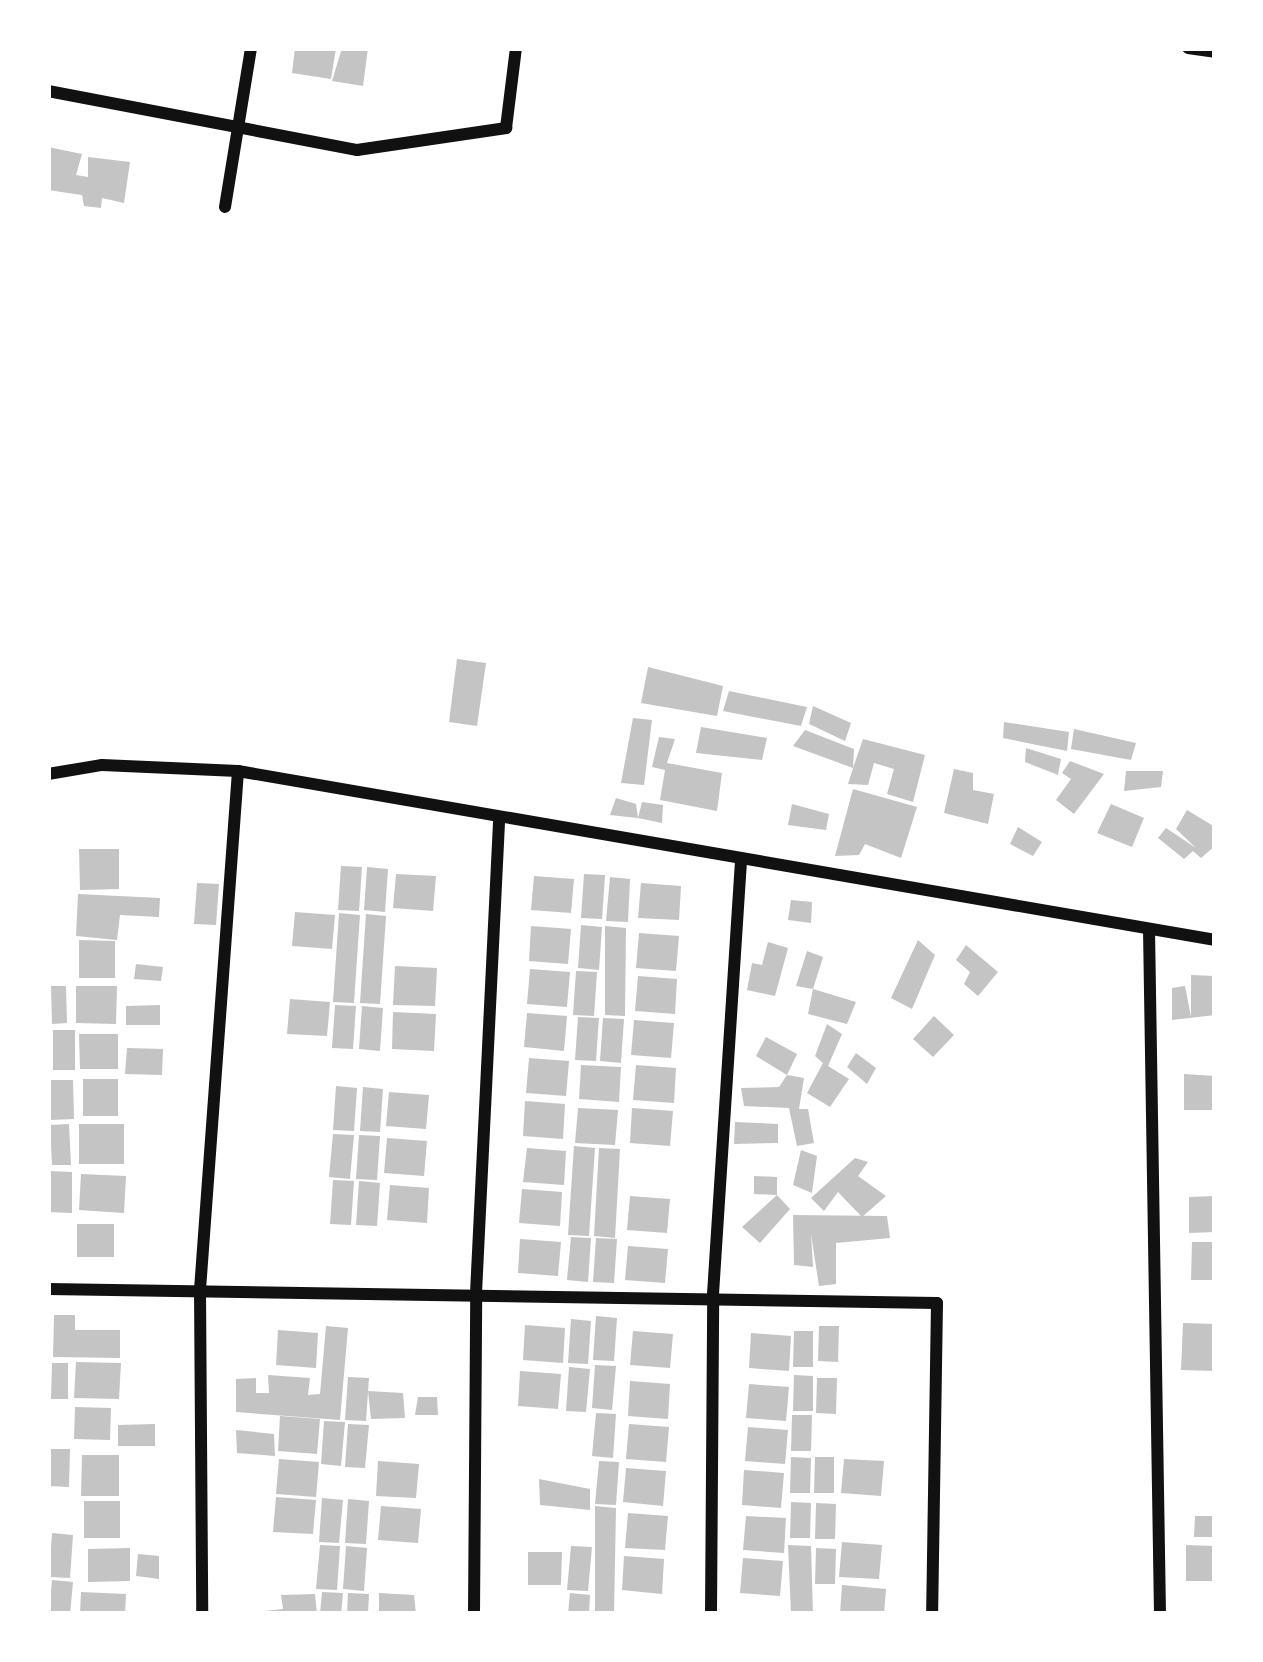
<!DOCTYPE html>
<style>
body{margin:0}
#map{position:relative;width:1263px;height:1662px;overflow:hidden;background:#fff;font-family:"Fira Sans",sans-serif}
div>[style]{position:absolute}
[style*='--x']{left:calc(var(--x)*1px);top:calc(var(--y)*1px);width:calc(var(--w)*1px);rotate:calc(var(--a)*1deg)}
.building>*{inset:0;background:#c4c4c4}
.minor>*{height:12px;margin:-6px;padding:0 6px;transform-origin:6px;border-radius:6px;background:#111}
span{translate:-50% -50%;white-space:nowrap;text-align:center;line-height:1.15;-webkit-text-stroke:12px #fff;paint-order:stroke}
.frame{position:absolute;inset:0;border:51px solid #fff;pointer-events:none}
</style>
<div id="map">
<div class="building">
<i style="clip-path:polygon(295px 48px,336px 48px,331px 79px,292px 73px)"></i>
<i style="clip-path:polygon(342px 48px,368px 48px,363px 86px,332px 81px)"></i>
<i style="clip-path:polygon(48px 147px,82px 154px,76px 175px,88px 177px,88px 157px,130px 162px,124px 203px,102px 198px,101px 208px,84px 206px,82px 195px,48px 190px)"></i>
<i style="clip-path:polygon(457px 659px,486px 663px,477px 726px,449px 722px)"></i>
<i style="clip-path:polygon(648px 667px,723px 686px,717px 716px,641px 703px)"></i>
<i style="clip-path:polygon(729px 691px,807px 707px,801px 726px,723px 711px)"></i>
<i style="clip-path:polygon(813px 706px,851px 723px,845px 741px,809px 724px)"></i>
<i style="clip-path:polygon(633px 718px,652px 720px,644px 785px,621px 783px)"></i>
<i style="clip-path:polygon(1004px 722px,1069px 732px,1067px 751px,1003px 738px)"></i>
<i style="clip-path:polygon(701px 727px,767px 738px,762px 760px,696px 753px)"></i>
<i style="clip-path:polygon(1074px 729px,1136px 743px,1131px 760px,1071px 749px)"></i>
<i style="clip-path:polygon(805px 730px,854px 749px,853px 768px,863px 739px,925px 755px,913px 802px,887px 794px,894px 769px,874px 763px,868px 785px,848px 784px,853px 768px,793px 746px)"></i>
<i style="clip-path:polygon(659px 737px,675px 739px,667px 763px,722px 773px,717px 811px,660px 800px,665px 770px,652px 767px)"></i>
<i style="clip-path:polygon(1026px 748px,1061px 759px,1058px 775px,1025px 762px)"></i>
<i style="clip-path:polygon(1070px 761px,1104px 774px,1074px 814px,1056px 800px,1071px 779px,1062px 773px)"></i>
<i style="clip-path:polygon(954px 769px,973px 773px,973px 790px,994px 794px,988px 824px,944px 813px)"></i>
<i style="clip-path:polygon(1126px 771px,1163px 771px,1161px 787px,1124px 791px)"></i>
<i style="clip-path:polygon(853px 789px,917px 807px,901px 858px,865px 844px,859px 855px,835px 856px)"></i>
<i style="clip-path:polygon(616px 798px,636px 804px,638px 818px,610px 815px)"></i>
<i style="clip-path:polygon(642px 802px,663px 805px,662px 823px,638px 818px)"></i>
<i style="clip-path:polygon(792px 804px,829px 814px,826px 830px,788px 825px)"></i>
<i style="clip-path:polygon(1111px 804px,1144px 818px,1132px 847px,1097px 833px)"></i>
<i style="clip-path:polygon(1187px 810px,1215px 827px,1215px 846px,1201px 858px,1193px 851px,1184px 859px,1158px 838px,1166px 828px,1196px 848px,1176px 829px)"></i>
<i style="clip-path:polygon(1018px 827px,1042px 842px,1033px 856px,1010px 844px)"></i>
<i style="clip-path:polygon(79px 849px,119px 849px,119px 889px,80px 890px)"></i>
<i style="clip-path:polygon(341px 866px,362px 867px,359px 911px,338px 910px)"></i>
<i style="clip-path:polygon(367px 867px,388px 869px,385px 912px,364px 910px)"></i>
<i style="clip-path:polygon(396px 874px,436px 876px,433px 911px,393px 908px)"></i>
<i style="clip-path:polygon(584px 874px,605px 875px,602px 919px,581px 918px)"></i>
<i style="clip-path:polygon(534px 876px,574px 879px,571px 913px,531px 910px)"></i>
<i style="clip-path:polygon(610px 877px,630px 879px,628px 922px,606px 921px)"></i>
<i style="clip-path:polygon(197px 883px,219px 884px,216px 925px,194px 924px)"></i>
<i style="clip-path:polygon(641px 883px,681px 886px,679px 920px,638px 918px)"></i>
<i style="clip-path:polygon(78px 894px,160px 898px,159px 917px,120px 915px,117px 940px,76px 936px)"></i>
<i style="clip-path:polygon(791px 900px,812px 902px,811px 923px,788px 920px)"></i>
<i style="clip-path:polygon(295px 912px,335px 915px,332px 949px,292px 946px)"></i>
<i style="clip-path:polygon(339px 913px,360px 915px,354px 1003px,333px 1002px)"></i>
<i style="clip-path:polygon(366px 914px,386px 916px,380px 1004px,360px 1003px)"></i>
<i style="clip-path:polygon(581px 925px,602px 927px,599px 970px,578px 968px)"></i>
<i style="clip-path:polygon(531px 926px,571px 929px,568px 964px,529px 961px)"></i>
<i style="clip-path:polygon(605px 926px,626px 928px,625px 1016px,605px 1015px)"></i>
<i style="clip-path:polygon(639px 933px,679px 936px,676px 971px,636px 968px)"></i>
<i style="clip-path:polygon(79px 940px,115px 941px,115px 978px,79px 978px)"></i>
<i style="clip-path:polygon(918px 940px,935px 955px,912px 1009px,891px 998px)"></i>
<i style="clip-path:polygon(768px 942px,788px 948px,775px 996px,747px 990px,752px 963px,762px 965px)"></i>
<i style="clip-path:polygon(966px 945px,998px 972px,978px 996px,964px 984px,970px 972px,956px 960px)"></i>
<i style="clip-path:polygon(807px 951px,823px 957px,813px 989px,796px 986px)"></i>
<i style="clip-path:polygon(136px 964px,163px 967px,161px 981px,134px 979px)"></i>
<i style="clip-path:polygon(395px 966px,437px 968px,435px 1006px,393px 1005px)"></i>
<i style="clip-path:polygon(530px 969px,570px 972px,567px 1007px,527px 1004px)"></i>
<i style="clip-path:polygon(576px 971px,597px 972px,594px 1016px,573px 1015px)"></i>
<i style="clip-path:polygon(1191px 975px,1215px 976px,1215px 1015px,1172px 1020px,1172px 988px,1185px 986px,1191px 1017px)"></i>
<i style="clip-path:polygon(638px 976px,677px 979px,675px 1014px,635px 1011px)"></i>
<i style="clip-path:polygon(51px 986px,66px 986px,67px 1023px,52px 1024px)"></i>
<i style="clip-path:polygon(76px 986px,117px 986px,116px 1024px,76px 1023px)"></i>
<i style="clip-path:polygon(813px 989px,856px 1002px,847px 1024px,808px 1014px)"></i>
<i style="clip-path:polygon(290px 999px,330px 1002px,327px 1036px,287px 1034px)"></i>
<i style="clip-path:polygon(160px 1005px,160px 1025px,126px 1025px,126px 1006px)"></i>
<i style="clip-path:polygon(335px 1005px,356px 1006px,353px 1049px,332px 1048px)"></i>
<i style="clip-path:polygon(362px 1006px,383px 1008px,380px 1051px,359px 1049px)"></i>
<i style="clip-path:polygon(393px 1012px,436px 1014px,434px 1051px,392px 1049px)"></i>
<i style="clip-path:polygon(527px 1013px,567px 1016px,564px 1051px,524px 1047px)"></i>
<i style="clip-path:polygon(934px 1016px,954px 1035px,933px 1057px,913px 1039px)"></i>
<i style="clip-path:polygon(578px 1017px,599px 1018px,596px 1061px,575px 1060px)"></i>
<i style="clip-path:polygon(603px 1018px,624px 1019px,621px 1063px,600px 1061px)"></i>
<i style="clip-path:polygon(634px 1020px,674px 1023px,671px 1058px,631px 1055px)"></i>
<i style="clip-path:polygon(827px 1024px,842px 1034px,828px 1066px,849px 1079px,830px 1107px,807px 1093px,823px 1063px,815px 1056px)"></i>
<i style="clip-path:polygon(53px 1030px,75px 1030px,75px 1070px,53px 1070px)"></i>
<i style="clip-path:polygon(79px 1034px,118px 1034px,118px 1069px,80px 1069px)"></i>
<i style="clip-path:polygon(766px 1037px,797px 1054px,787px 1075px,756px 1056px)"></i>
<i style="clip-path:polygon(127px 1048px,163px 1049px,162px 1075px,125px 1074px)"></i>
<i style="clip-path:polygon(856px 1053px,876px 1068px,867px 1084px,847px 1067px)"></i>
<i style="clip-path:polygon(529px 1058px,569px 1061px,566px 1096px,526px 1093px)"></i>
<i style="clip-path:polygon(581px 1065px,621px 1067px,619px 1102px,579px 1099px)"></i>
<i style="clip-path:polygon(636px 1065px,676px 1068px,674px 1103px,633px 1100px)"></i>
<i style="clip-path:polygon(1184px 1074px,1215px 1076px,1215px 1110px,1184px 1110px)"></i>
<i style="clip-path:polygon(787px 1075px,804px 1078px,799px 1109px,808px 1109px,814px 1143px,797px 1146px,789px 1108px,744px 1106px,741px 1088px,779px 1087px)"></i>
<i style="clip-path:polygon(83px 1079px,118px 1079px,118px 1116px,83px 1116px)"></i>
<i style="clip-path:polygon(50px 1080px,73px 1080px,74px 1119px,51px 1120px)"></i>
<i style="clip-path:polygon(336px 1086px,357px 1088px,354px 1131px,333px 1130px)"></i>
<i style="clip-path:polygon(363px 1087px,383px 1089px,380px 1132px,360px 1131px)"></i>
<i style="clip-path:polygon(389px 1092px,429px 1095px,426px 1129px,386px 1126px)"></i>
<i style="clip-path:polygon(525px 1101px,565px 1104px,563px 1139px,523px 1136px)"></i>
<i style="clip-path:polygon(578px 1108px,618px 1110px,615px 1145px,575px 1143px)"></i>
<i style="clip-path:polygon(632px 1108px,673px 1111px,670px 1146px,630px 1143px)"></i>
<i style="clip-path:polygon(735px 1122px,778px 1124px,778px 1143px,734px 1144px)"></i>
<i style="clip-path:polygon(69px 1124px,71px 1165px,52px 1165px,50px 1125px)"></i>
<i style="clip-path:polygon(79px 1124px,124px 1124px,124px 1164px,79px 1164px)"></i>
<i style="clip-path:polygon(333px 1134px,354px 1135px,350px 1179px,329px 1177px)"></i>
<i style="clip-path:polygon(359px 1135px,380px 1136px,377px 1180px,356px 1179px)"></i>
<i style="clip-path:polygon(387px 1138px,427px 1141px,424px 1176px,384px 1173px)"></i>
<i style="clip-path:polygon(574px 1146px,595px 1148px,589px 1236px,568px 1235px)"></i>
<i style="clip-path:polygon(527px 1148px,566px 1151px,564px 1185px,523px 1182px)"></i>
<i style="clip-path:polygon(599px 1148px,620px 1149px,615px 1238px,594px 1236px)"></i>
<i style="clip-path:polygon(801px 1150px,817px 1156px,812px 1193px,793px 1185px)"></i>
<i style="clip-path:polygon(855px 1158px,868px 1162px,858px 1176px,886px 1196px,862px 1217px,838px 1192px,824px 1211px,811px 1198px)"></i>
<i style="clip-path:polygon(48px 1171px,72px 1172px,72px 1213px,48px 1212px)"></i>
<i style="clip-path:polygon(81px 1174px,126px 1176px,124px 1213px,79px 1210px)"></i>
<i style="clip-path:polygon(754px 1176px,777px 1177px,777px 1195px,754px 1194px)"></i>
<i style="clip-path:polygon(333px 1180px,354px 1181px,351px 1225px,330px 1224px)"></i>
<i style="clip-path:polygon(359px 1181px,380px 1183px,377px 1226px,356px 1225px)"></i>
<i style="clip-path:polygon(390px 1185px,429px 1188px,427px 1223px,387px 1220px)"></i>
<i style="clip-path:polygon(522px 1189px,562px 1192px,560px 1226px,519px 1223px)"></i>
<i style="clip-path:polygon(777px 1195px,790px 1209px,760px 1243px,742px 1227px)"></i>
<i style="clip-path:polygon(630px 1196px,670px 1199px,667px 1233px,627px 1230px)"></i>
<i style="clip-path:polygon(1215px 1196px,1215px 1232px,1189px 1233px,1189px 1197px)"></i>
<i style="clip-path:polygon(793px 1215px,887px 1216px,890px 1238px,836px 1243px,836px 1284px,819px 1286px,811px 1234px,813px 1267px,794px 1265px)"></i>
<i style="clip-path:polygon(77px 1224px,114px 1224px,114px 1257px,77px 1257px)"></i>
<i style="clip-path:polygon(571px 1237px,591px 1238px,588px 1282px,567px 1280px)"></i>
<i style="clip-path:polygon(596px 1238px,617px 1239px,614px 1283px,593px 1282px)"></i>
<i style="clip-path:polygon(520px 1239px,561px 1242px,558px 1276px,518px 1273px)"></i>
<i style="clip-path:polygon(1192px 1242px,1215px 1242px,1215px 1280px,1191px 1280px)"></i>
<i style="clip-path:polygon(628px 1246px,668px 1249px,665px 1283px,625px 1280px)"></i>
<i style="clip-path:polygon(54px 1315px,75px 1315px,75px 1330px,120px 1330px,120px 1358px,53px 1357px)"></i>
<i style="clip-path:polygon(596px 1316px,617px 1318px,614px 1361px,593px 1360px)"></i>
<i style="clip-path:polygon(571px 1319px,591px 1321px,588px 1364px,568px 1363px)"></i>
<i style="clip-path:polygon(1183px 1323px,1215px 1324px,1215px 1371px,1181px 1370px)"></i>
<i style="clip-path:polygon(525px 1325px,565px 1328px,563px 1363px,523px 1360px)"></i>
<i style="clip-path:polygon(326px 1326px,348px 1328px,340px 1420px,236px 1412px,236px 1379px,256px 1378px,256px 1393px,269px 1393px,268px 1375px,310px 1378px,308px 1395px,320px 1394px)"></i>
<i style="clip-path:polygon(819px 1326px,839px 1326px,838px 1362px,818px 1361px)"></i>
<i style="clip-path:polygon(278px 1330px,318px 1333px,316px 1368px,276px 1365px)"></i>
<i style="clip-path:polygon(633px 1331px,673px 1334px,670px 1368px,630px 1365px)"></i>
<i style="clip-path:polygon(794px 1331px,813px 1331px,813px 1367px,793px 1367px)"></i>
<i style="clip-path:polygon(751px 1333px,791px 1336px,789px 1371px,749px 1368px)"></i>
<i style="clip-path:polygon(76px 1362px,121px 1363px,119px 1399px,74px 1398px)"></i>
<i style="clip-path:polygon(52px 1363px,68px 1363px,68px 1399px,51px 1399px)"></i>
<i style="clip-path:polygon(595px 1365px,616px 1366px,612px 1410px,592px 1408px)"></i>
<i style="clip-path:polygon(569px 1367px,590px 1369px,586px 1412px,566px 1411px)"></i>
<i style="clip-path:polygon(520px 1371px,561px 1374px,558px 1409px,518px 1406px)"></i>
<i style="clip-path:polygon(794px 1375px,813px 1376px,813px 1411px,793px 1411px)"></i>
<i style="clip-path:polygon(348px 1377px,369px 1378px,366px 1421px,345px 1420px)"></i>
<i style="clip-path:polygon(817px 1378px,837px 1378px,836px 1414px,816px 1413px)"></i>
<i style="clip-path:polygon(630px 1381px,670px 1384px,668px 1419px,628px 1416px)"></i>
<i style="clip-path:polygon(749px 1384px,789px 1387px,786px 1421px,746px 1418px)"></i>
<i style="clip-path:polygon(368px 1391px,403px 1393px,405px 1418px,371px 1419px)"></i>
<i style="clip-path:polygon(418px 1397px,437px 1397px,438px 1415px,415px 1415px)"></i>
<i style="clip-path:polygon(75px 1407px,111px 1408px,110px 1440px,74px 1439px)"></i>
<i style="clip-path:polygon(596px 1413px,616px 1414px,613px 1458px,592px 1456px)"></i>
<i style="clip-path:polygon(792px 1415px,812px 1415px,811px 1451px,791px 1451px)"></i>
<i style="clip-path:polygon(280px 1416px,320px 1419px,317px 1454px,278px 1451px)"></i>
<i style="clip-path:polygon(324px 1421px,345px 1422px,341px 1466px,321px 1464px)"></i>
<i style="clip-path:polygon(155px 1424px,155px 1446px,118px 1446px,118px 1425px)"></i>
<i style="clip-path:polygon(348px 1424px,369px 1425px,365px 1468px,345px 1467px)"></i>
<i style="clip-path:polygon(629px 1424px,669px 1427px,666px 1462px,626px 1459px)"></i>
<i style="clip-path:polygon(748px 1427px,788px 1430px,785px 1464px,745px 1461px)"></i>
<i style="clip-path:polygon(236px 1430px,274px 1434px,275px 1456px,237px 1453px)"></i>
<i style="clip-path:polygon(48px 1449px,70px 1449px,69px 1487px,48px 1486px)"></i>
<i style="clip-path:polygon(82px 1455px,119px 1455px,119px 1496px,81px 1496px)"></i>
<i style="clip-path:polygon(791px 1457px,811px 1458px,810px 1493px,790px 1493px)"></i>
<i style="clip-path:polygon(815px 1457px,834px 1457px,834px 1493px,814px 1493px)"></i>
<i style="clip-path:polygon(279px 1459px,319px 1462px,316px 1497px,276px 1494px)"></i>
<i style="clip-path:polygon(844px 1459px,884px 1461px,881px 1496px,841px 1493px)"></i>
<i style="clip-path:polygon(378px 1461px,419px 1464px,416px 1498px,376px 1496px)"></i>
<i style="clip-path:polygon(599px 1461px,619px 1462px,616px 1505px,595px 1504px)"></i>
<i style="clip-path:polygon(626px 1468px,666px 1471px,663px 1506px,623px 1502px)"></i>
<i style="clip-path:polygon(744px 1470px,784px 1473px,781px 1508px,742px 1505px)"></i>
<i style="clip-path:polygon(539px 1479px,590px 1489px,590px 1510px,540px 1505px)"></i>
<i style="clip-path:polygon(276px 1497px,316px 1500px,313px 1534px,273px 1532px)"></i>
<i style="clip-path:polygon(322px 1498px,343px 1500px,339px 1543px,319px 1542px)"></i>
<i style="clip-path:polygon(348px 1499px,369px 1501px,366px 1544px,345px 1543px)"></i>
<i style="clip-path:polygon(84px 1501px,120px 1501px,120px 1538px,84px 1538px)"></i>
<i style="clip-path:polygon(791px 1502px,811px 1503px,810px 1538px,790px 1538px)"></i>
<i style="clip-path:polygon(816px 1503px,836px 1504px,835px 1539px,815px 1539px)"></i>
<i style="clip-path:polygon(381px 1506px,421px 1509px,418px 1543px,378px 1540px)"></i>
<i style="clip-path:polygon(595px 1506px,616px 1508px,614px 1614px,595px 1614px)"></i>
<i style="clip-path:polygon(628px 1513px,668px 1516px,665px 1550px,625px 1548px)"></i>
<i style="clip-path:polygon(746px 1516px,786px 1518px,784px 1553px,743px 1550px)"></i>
<i style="clip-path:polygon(1195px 1516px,1215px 1516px,1215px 1537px,1194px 1537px)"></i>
<i style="clip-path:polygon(52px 1533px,73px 1535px,70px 1578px,49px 1577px)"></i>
<i style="clip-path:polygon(842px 1542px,882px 1545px,879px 1579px,839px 1577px)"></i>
<i style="clip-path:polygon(320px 1545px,340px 1546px,337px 1590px,316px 1589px)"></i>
<i style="clip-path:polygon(788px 1545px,811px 1546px,813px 1614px,791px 1614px)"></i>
<i style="clip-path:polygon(1186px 1545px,1215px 1546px,1215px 1581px,1186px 1581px)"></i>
<i style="clip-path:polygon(346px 1546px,367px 1548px,364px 1591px,343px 1589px)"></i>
<i style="clip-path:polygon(571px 1546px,592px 1547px,588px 1591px,567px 1590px)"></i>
<i style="clip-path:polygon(130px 1548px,130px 1581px,88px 1582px,88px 1549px)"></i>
<i style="clip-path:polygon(816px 1548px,836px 1549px,835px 1584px,815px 1584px)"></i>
<i style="clip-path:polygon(528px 1552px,562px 1552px,561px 1585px,528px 1585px)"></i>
<i style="clip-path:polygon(138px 1554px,159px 1556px,159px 1579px,136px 1576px)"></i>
<i style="clip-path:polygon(624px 1556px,664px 1559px,662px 1594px,622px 1590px)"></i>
<i style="clip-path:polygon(743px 1558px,783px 1561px,780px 1596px,740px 1593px)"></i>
<i style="clip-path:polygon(52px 1580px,73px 1582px,70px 1614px,49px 1614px)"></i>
<i style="clip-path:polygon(842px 1585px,886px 1589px,884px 1614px,840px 1614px)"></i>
<i style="clip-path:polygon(81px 1592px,126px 1594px,125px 1614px,80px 1614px)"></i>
<i style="clip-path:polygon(322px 1592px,343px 1593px,341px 1614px,320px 1614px)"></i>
<i style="clip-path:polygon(348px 1593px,369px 1594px,368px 1614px,347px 1614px)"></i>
<i style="clip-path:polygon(379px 1593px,414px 1595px,416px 1614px,379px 1614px)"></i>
<i style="clip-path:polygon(570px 1593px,590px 1595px,589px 1614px,568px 1614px)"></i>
<i style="clip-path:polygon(315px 1594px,317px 1614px,235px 1614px,283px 1609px,281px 1595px)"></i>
</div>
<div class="minor">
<i style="--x:1188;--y:48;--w:27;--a:8"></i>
<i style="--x:48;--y:91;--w:315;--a:10.8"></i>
<i style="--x:357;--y:150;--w:151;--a:-8.4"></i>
<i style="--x:506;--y:128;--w:81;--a:-82.9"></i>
<i style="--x:225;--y:207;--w:161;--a:-80.7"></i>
<i style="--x:238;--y:771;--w:992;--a:9.81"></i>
<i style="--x:48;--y:774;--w:55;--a:-9.5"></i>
<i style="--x:102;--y:765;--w:136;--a:2.5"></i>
<i style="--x:238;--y:771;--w:520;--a:94.19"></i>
<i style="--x:200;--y:1290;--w:324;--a:89.6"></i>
<i style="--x:1149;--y:929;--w:685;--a:89.08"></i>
<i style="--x:48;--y:1289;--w:889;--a:0.9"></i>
<i style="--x:937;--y:1303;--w:311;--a:90.9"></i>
<i style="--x:474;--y:1614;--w:321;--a:-89.6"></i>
<i style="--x:476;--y:1293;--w:472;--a:-87.2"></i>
<i style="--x:711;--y:1614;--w:320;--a:-89.6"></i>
<i style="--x:713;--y:1294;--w:432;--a:-86.3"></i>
</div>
<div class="frame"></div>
</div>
